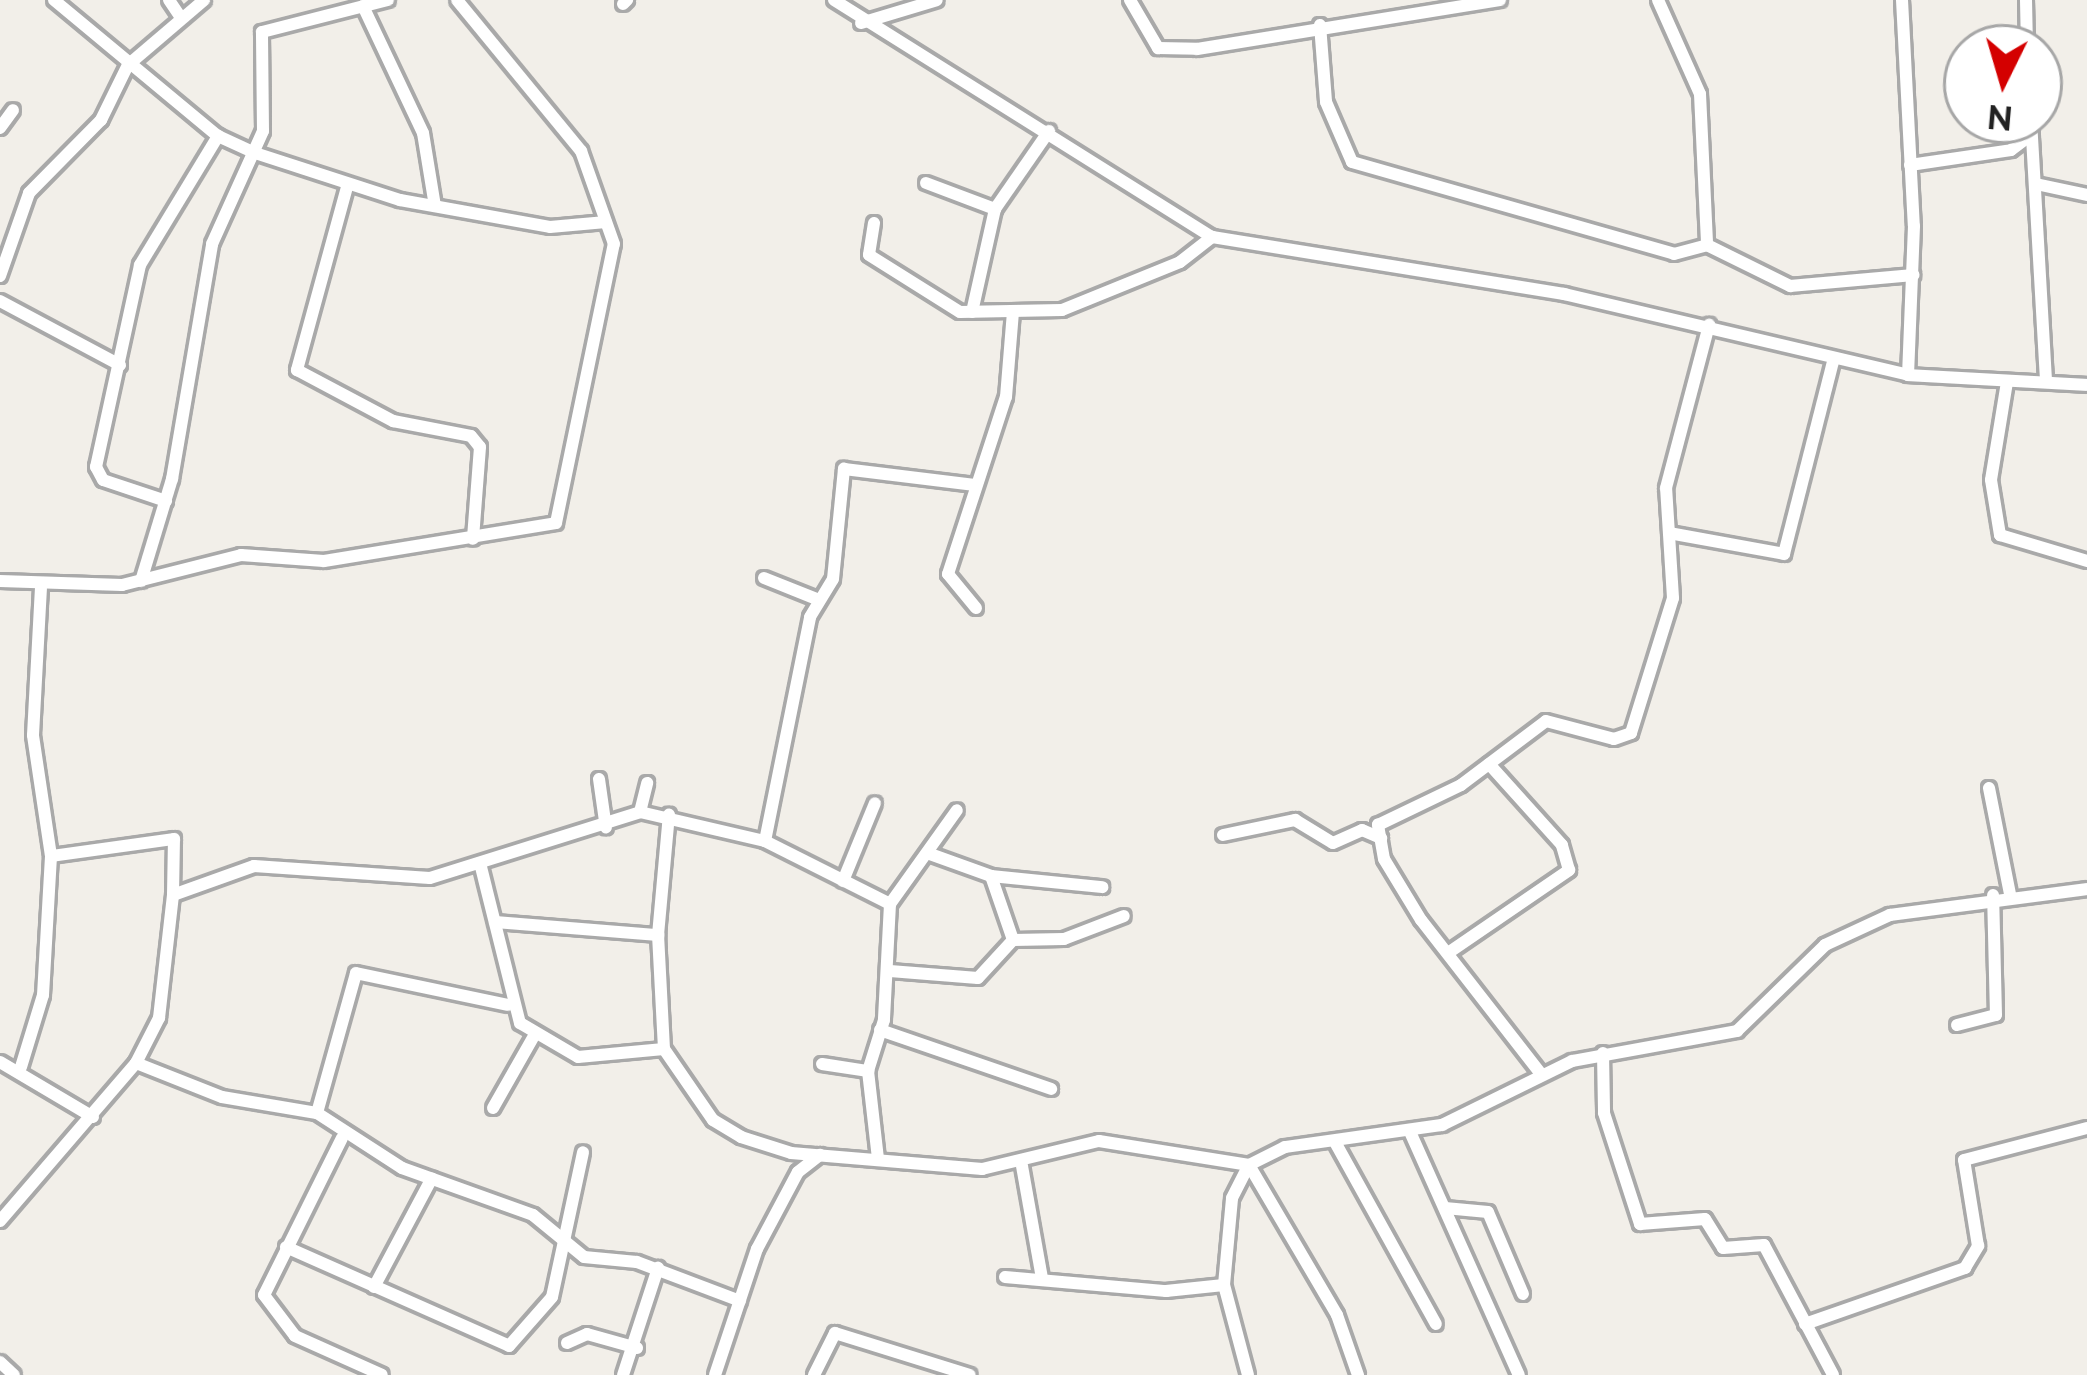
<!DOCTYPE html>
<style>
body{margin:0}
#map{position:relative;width:2087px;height:1375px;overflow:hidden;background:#f2efe9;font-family:Raleway,sans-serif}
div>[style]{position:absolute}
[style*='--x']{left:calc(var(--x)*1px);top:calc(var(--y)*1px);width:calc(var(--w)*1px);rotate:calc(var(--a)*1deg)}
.roads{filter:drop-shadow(3px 0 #a9a9a9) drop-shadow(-3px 0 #a9a9a9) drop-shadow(0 3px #a9a9a9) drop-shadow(0 -3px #a9a9a9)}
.minor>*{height:12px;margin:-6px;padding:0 6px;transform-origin:6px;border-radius:6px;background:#fff}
span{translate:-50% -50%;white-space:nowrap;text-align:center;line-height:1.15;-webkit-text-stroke:9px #fff;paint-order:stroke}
.north{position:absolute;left:1943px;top:24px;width:120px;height:120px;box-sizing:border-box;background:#fff;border:3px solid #a7a7a7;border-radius:50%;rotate:185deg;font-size:33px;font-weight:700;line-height:48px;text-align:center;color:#222}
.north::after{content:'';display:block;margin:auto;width:42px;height:54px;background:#d40000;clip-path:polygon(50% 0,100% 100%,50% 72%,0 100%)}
</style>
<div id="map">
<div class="roads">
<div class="minor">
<i style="--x:54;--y:0;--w:213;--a:39.7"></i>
<i style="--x:218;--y:136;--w:41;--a:24.7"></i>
<i style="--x:255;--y:153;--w:152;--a:18"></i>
<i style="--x:400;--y:200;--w:152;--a:10.2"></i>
<i style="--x:550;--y:227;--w:56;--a:-5.1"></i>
<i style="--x:169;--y:0;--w:22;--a:56"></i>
<i style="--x:834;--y:0;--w:446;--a:32.1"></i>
<i style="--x:1212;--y:237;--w:357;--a:9.2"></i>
<i style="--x:1564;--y:294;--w:353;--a:13.2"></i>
<i style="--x:1908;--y:375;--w:179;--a:3.2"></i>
<i style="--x:1130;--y:0;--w:56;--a:59.7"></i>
<i style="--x:1158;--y:48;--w:39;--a:1"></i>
<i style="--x:1197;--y:49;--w:307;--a:-9.2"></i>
<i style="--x:1658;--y:0;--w:103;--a:65.9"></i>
<i style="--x:1700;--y:94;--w:151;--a:87.3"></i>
<i style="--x:1902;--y:0;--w:226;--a:87"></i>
<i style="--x:1914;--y:226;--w:149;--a:92.3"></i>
<i style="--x:2026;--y:0;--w:48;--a:88.8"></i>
<i style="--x:623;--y:4;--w:6;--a:-45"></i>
<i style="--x:363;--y:6;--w:140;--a:64.7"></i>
<i style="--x:423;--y:133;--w:74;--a:80.7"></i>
<i style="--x:861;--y:23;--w:79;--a:-16.8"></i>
<i style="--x:1320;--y:25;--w:77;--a:85.5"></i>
<i style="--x:1326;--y:102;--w:65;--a:66.6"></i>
<i style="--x:1352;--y:162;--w:335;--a:15.9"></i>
<i style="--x:1674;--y:254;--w:34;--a:-15"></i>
<i style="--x:2031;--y:120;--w:260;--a:86.7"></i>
<i style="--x:0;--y:128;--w:22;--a:-54"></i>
<i style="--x:1910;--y:165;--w:102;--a:-8.4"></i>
<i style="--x:2011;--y:150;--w:25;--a:-37"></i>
<i style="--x:926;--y:183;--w:74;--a:20.6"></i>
<i style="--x:2036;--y:184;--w:52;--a:12.2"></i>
<i style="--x:347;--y:187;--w:190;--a:105.3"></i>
<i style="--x:297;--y:370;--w:109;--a:28"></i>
<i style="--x:393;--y:421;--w:79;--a:10.9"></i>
<i style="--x:471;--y:436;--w:14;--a:51"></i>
<i style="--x:480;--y:447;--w:92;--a:94.4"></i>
<i style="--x:874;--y:223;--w:32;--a:99"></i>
<i style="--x:869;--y:255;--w:107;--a:32.1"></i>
<i style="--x:960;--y:312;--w:102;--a:-1.1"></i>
<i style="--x:1062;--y:310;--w:127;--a:-22.1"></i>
<i style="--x:1180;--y:262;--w:41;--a:-38"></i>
<i style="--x:1707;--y:245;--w:93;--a:26.3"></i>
<i style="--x:1790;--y:286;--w:124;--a:-5.1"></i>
<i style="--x:0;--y:276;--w:88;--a:-70.7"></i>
<i style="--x:29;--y:193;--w:103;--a:-45.4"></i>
<i style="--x:101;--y:120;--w:61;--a:-63.9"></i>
<i style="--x:128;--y:65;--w:100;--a:-40.5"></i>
<i style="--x:0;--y:301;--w:136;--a:28.1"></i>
<i style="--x:972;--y:312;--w:106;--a:-77.4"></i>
<i style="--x:995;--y:209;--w:95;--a:-55.3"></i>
<i style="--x:2007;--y:382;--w:99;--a:99.3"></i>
<i style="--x:1991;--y:480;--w:56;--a:80.7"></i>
<i style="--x:2000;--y:535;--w:91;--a:16.6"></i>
<i style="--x:166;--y:501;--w:66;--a:-161.6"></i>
<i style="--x:103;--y:480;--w:15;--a:-118"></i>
<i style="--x:96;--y:467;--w:207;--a:-77.7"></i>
<i style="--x:140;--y:265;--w:151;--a:-58.8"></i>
<i style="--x:1669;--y:533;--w:117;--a:10.3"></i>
<i style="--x:1784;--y:554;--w:198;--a:-75.7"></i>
<i style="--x:764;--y:578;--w:59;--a:21.8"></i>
<i style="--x:0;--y:581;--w:122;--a:1.9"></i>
<i style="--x:122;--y:585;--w:123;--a:-14.1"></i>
<i style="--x:241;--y:555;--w:83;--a:4.1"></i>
<i style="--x:324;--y:561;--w:235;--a:-9.3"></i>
<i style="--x:556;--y:523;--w:285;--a:-78.3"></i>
<i style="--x:614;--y:244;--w:99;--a:-109.5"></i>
<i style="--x:581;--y:151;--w:195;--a:-129.4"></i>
<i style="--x:141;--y:581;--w:107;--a:-73.1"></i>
<i style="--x:172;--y:479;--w:238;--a:-80.3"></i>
<i style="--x:212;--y:244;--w:124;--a:-65.7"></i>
<i style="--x:263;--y:131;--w:99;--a:-90.6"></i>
<i style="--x:262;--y:32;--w:130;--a:-14.3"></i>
<i style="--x:976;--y:608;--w:44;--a:-129.5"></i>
<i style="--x:948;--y:574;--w:186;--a:-71.9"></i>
<i style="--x:1006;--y:397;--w:85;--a:-85.3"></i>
<i style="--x:599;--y:779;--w:49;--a:81.9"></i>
<i style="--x:1989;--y:788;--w:108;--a:78.8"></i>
<i style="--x:640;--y:812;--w:30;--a:-76"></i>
<i style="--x:1223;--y:835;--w:74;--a:-11.8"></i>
<i style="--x:1295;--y:820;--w:44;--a:31.2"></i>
<i style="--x:1333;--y:843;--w:32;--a:-24"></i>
<i style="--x:1362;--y:830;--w:21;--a:23"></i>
<i style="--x:765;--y:841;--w:228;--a:-78.6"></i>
<i style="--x:810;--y:617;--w:44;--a:-58.8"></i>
<i style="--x:833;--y:579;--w:111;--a:-84.3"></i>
<i style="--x:844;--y:469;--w:132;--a:7"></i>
<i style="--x:930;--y:854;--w:65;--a:19.8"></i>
<i style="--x:991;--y:876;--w:112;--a:5.7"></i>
<i style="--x:480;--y:863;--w:165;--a:76"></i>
<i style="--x:520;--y:1023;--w:67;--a:30.4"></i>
<i style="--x:578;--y:1057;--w:86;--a:-5.3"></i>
<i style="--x:664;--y:1049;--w:86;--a:55.4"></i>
<i style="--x:713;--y:1120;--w:33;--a:31"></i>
<i style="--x:741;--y:1137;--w:52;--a:17.7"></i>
<i style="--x:791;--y:1153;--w:192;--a:4.8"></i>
<i style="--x:982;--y:1169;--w:120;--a:-13.5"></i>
<i style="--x:1099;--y:1141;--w:152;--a:9.1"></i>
<i style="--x:1249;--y:1165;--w:174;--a:59.6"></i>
<i style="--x:1337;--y:1315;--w:64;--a:70.7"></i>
<i style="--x:991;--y:876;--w:68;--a:71"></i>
<i style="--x:843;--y:881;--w:84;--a:-67.7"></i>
<i style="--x:173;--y:895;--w:86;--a:-19.7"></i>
<i style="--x:254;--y:866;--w:176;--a:3.9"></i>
<i style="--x:430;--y:878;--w:220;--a:-17.4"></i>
<i style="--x:640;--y:812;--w:128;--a:13.1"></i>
<i style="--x:765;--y:841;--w:140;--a:26.7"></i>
<i style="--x:890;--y:904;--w:116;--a:93"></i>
<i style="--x:884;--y:1020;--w:53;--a:107.4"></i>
<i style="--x:868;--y:1071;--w:89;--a:83.5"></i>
<i style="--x:890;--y:904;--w:115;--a:-54.5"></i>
<i style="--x:495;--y:922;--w:164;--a:4.6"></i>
<i style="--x:1448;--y:953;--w:147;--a:-34.4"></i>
<i style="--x:1569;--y:870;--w:26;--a:-106"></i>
<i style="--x:1562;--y:845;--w:109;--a:-132"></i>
<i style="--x:890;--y:971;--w:88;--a:4.5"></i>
<i style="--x:978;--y:978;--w:52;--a:-47.4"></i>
<i style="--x:1013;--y:940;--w:51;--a:-1.1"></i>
<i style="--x:1064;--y:939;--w:64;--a:-21"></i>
<i style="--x:1957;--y:1025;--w:40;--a:-14.4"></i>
<i style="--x:1996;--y:1015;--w:120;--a:-91.4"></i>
<i style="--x:880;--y:1030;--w:181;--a:19"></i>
<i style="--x:664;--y:1049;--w:114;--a:-93"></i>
<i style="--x:658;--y:935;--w:121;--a:-84.8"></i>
<i style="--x:1603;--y:1053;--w:60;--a:89"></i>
<i style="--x:1604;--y:1113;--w:117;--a:72"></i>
<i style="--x:1640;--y:1224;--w:65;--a:-4.4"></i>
<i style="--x:1705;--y:1219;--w:34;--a:58"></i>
<i style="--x:1723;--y:1248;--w:41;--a:-4.2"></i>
<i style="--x:1764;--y:1245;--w:147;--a:62"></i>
<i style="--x:0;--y:1062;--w:108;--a:30.6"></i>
<i style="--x:136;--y:1063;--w:92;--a:21.6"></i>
<i style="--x:222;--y:1097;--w:96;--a:9.6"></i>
<i style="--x:317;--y:1113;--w:101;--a:32.9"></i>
<i style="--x:402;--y:1168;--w:139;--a:19.7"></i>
<i style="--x:533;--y:1215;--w:66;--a:39.5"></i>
<i style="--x:584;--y:1257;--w:53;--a:5.4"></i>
<i style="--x:637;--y:1262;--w:110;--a:20.7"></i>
<i style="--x:822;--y:1064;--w:47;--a:8.7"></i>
<i style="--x:21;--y:1067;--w:75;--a:-73"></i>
<i style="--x:43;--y:995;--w:139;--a:-86.7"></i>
<i style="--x:1541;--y:1074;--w:195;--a:-127.9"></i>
<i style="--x:1421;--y:920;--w:71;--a:-121.2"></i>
<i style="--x:1384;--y:859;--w:35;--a:-100"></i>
<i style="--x:1378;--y:825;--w:92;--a:-25.7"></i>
<i style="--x:1461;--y:785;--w:106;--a:-37"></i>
<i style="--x:1546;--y:721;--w:70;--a:14.8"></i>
<i style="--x:1614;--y:739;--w:18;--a:-19"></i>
<i style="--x:1631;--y:733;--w:141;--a:-72.7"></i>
<i style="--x:1673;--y:598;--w:110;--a:-93.6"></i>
<i style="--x:1666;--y:488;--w:169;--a:-75.2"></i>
<i style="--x:493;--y:1108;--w:85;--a:-60.4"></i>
<i style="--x:317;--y:1113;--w:145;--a:-74.4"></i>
<i style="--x:356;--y:973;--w:155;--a:11.9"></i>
<i style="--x:1411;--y:1134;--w:264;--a:65.9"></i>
<i style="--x:342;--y:1138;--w:175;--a:116.4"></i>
<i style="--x:264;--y:1295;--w:51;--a:52.9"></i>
<i style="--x:295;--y:1336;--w:95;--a:24.1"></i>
<i style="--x:1335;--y:1142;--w:208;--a:61"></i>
<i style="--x:1022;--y:1166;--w:114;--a:79.9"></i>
<i style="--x:1445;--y:1208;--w:43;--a:5.3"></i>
<i style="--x:1488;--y:1212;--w:89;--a:66.9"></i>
<i style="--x:0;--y:1221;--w:208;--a:-49.3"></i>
<i style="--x:136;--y:1063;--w:51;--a:-62.9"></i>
<i style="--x:159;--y:1018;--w:124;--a:-83.5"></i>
<i style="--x:173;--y:895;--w:56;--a:-89"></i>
<i style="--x:174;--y:839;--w:124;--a:172.1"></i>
<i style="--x:51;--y:856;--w:122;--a:-98.5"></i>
<i style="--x:33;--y:735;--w:147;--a:-86.9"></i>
<i style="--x:286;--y:1247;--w:244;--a:23.9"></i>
<i style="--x:509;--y:1346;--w:65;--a:-48.7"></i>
<i style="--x:552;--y:1297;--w:148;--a:-77.9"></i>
<i style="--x:1005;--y:1277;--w:162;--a:5"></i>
<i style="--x:1166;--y:1291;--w:58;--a:-5.9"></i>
<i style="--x:374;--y:1287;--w:123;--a:-62"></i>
<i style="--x:1805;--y:1324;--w:170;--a:-19.3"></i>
<i style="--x:1965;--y:1268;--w:26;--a:-59"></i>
<i style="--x:1978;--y:1246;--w:87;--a:-99.2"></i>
<i style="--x:1964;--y:1160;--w:127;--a:-14.6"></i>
<i style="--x:567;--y:1343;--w:22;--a:-24"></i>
<i style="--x:587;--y:1334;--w:52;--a:15.6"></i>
<i style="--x:0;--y:1362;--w:19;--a:43"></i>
<i style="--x:623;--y:1375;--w:113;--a:-71.9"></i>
<i style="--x:715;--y:1375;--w:133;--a:-71.6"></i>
<i style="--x:757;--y:1249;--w:87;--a:-62"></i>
<i style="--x:798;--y:1172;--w:28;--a:-38"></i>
<i style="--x:814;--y:1375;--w:47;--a:-63.4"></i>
<i style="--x:835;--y:1333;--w:141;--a:17.3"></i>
<i style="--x:1248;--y:1375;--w:93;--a:-104.9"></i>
<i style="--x:1224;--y:1285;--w:87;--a:-84.7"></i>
<i style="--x:1232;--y:1198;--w:37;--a:-63"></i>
<i style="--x:1249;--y:1165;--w:40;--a:-26.6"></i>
<i style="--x:1285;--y:1147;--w:159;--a:-8"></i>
<i style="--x:1442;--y:1125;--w:145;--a:-26.2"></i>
<i style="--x:1572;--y:1061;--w:168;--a:-10.3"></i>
<i style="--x:1737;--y:1031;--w:123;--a:-44.3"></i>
<i style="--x:1825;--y:945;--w:72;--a:-24.8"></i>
<i style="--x:1890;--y:915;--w:199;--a:-7.5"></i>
</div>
</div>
<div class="north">N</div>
</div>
